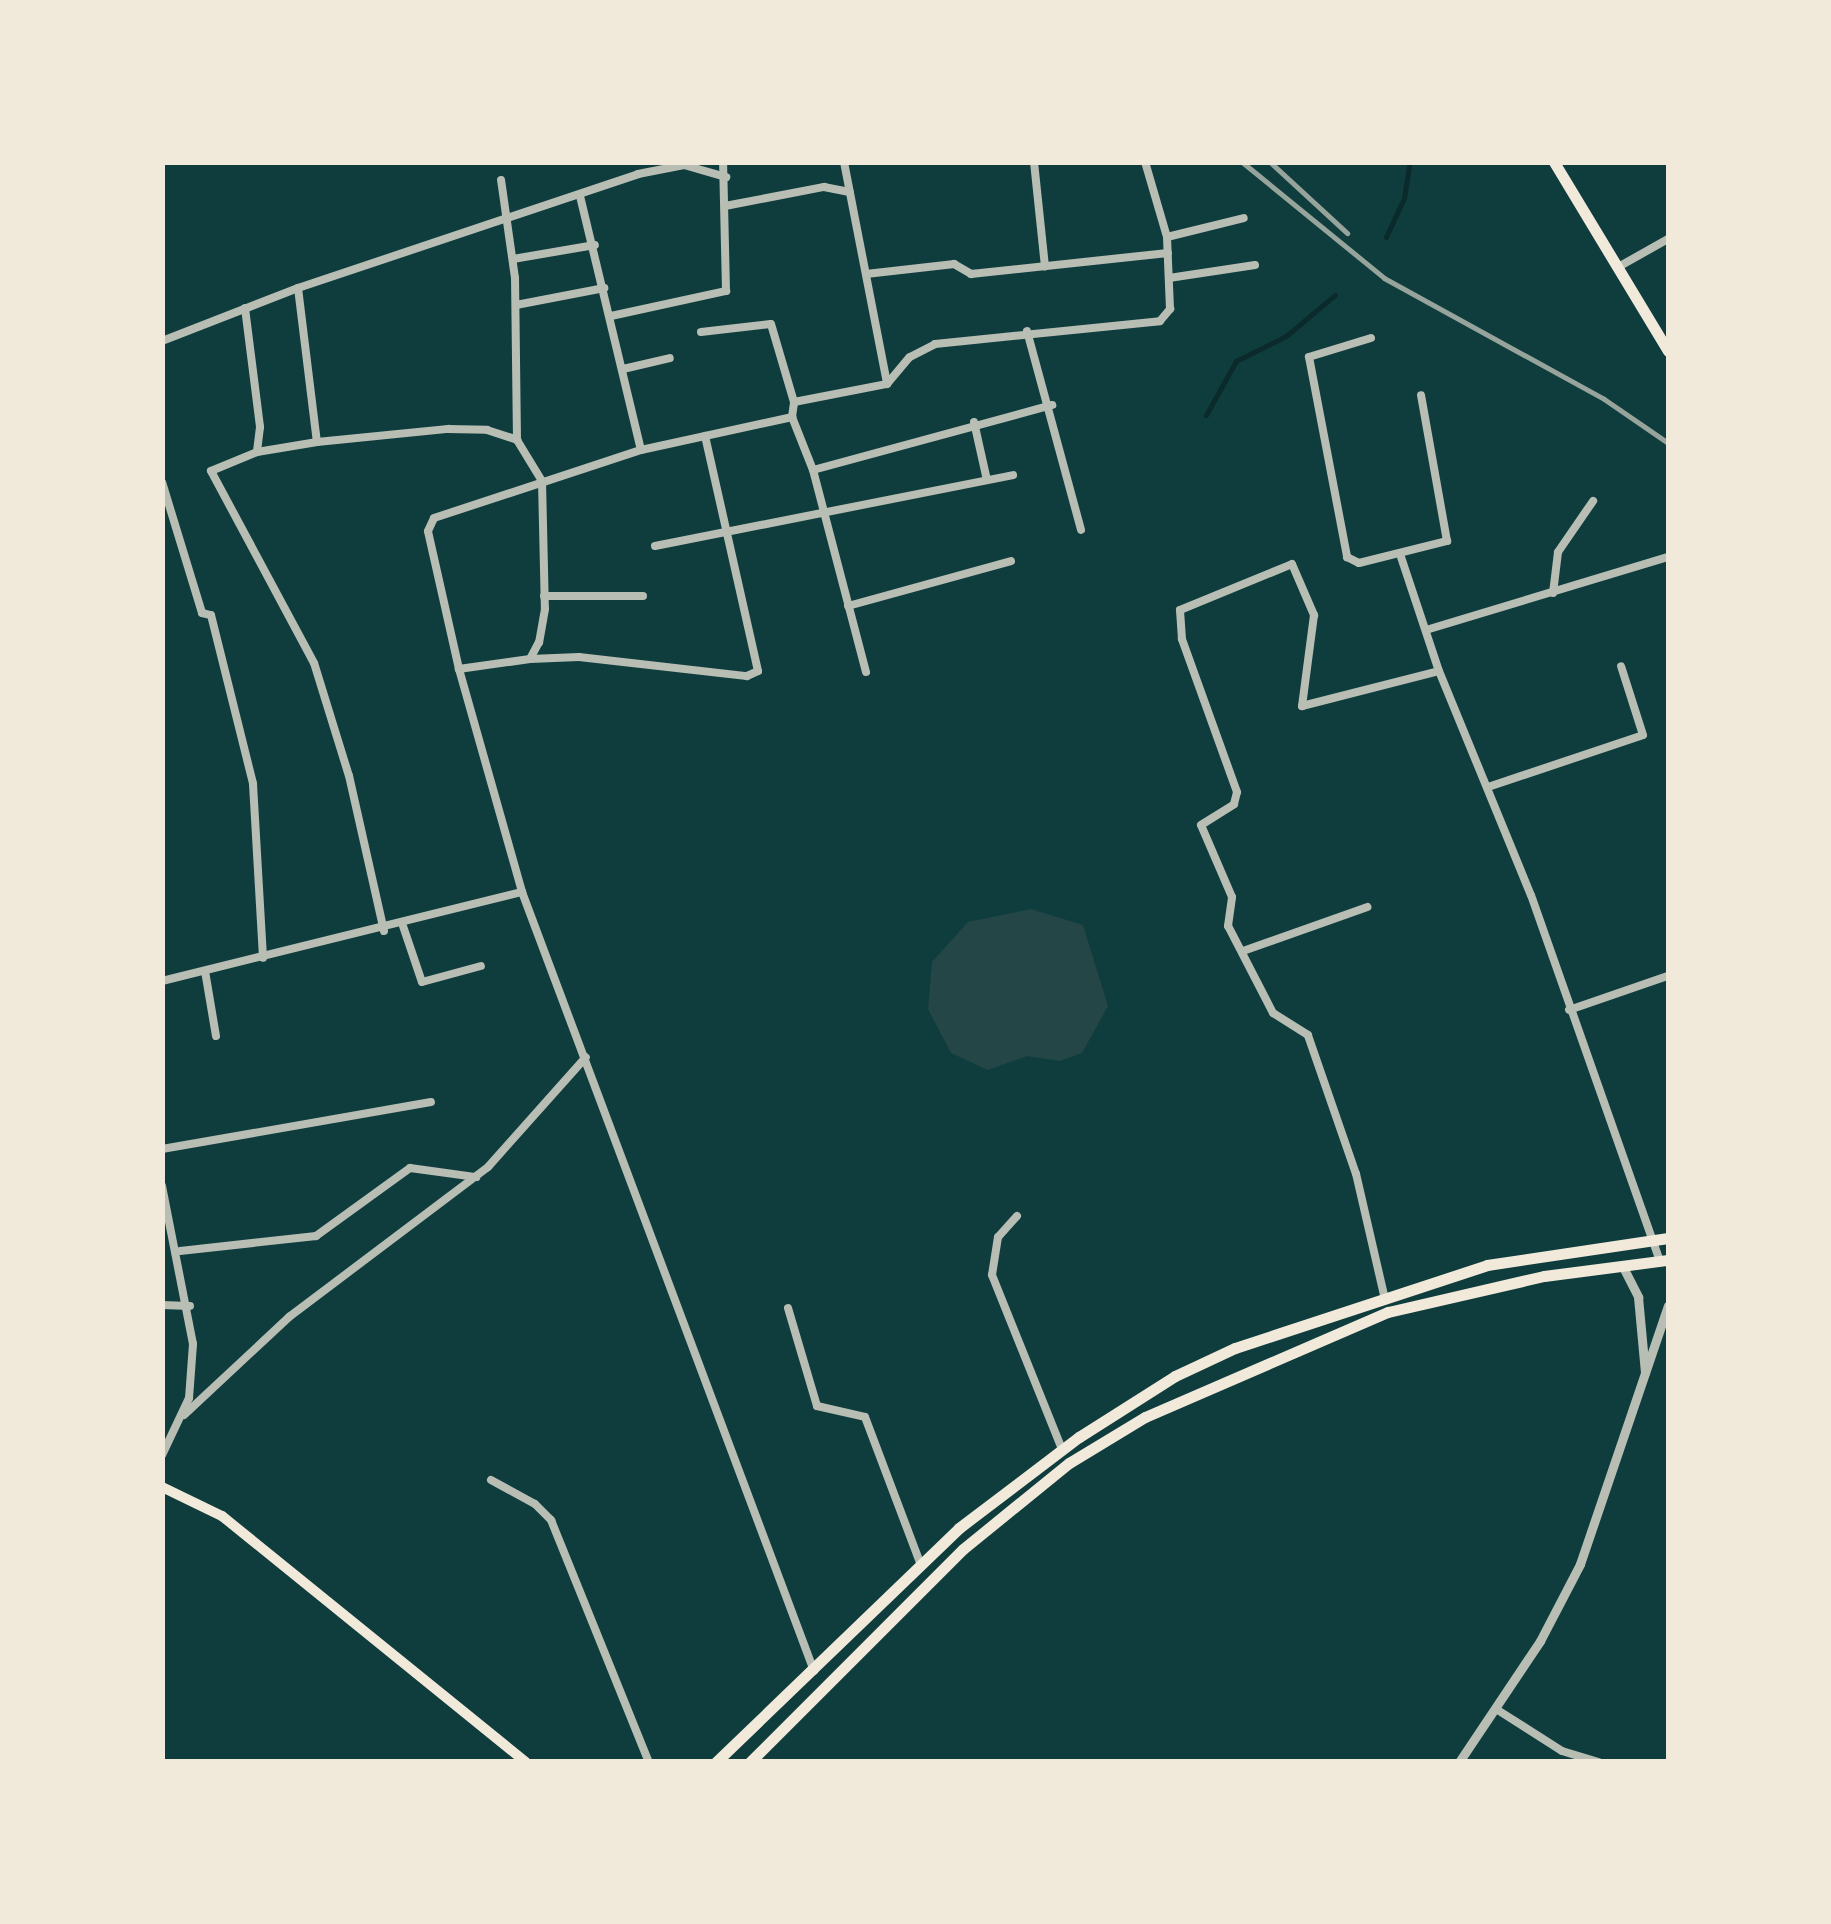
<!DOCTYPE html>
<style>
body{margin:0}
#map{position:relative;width:1831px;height:1924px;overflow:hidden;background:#0f3d3e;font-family:Jost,sans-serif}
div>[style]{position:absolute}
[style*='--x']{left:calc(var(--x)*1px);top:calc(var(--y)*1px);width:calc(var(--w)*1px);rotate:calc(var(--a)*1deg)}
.green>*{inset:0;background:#244646}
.stream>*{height:5px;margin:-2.5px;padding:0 2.5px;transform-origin:2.5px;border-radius:2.5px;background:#0a2a2b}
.minor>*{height:8px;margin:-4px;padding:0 4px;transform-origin:4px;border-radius:4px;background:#b8beb3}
.tertiary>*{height:9px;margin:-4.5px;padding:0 4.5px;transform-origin:4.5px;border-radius:4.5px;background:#b8beb3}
.secondary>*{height:10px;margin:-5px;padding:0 5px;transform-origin:5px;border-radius:5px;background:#f1e9da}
.primary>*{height:11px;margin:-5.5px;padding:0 5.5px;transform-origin:5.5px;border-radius:5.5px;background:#f1e9da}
.trunk>*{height:11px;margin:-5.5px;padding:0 5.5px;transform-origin:5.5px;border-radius:5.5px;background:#f1e9da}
.rail>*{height:5px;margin:-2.5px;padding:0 2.5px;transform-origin:2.5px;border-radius:2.5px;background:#97a49c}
span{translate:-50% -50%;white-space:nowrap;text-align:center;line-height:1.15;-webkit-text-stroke:10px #f1e9da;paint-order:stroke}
.frame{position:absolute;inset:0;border:165px solid #f1e9da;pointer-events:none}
</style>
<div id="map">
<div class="green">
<i style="clip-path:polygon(1031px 909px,1083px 925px,1108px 1006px,1082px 1053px,1060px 1061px,1027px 1056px,988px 1070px,951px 1053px,928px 1009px,932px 962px,968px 922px)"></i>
</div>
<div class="stream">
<i style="--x:1386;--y:237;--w:43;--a:-65.2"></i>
<i style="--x:1404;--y:198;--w:36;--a:-81"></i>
<i style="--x:1206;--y:415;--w:62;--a:-60.9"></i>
<i style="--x:1236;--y:361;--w:56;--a:-26.6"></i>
<i style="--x:1286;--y:336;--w:64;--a:-39.9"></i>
</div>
<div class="minor">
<i style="--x:844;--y:162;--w:226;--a:79"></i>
<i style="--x:1034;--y:162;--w:105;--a:84"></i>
<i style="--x:580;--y:196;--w:261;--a:76.5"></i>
<i style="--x:725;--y:206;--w:101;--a:-10.9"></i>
<i style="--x:824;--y:187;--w:26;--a:11"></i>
<i style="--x:1167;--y:237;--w:79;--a:-13.9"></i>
<i style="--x:513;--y:259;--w:83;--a:-9.7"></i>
<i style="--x:1620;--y:266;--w:55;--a:-29.4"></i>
<i style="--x:866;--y:274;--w:89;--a:-6.5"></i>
<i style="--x:954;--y:264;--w:20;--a:30"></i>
<i style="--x:971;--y:274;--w:198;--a:-6.1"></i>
<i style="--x:1169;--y:278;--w:87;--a:-8.6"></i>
<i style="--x:298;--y:288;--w:155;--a:83"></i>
<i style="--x:516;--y:305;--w:90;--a:-10.9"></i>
<i style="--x:245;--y:308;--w:120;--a:82.8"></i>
<i style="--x:260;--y:427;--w:25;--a:97"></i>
<i style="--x:611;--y:316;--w:118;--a:-12.3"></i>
<i style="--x:726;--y:291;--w:129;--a:-91.3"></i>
<i style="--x:1027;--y:331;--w:206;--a:74.8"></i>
<i style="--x:701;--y:332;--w:70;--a:-6.5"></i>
<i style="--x:771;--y:324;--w:81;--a:73.6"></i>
<i style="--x:1371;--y:338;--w:65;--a:163"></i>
<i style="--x:1309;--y:357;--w:204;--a:79.2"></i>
<i style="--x:1347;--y:557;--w:13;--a:27"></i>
<i style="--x:1359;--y:563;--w:91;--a:-14"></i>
<i style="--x:1447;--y:541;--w:148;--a:-100.1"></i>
<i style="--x:162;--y:341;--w:146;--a:-21.3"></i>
<i style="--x:298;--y:288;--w:359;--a:-18.5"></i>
<i style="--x:638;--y:174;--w:47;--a:-11.1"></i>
<i style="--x:684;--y:165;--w:44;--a:15.9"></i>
<i style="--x:623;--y:369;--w:48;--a:-13.2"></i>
<i style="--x:974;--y:422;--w:59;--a:77.4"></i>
<i style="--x:517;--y:440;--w:48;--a:58.6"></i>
<i style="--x:542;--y:481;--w:128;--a:88.7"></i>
<i style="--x:545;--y:609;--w:34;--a:100"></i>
<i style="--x:539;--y:642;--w:19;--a:118"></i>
<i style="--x:530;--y:659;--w:72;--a:172"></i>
<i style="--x:459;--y:669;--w:232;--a:74.2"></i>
<i style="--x:522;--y:892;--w:832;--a:69.45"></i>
<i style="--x:813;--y:470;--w:248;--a:-15.2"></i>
<i style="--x:162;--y:482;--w:137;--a:73"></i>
<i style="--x:202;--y:613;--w:9;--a:13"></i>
<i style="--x:211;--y:615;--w:174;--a:76"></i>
<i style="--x:253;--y:784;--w:174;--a:86.7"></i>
<i style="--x:655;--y:546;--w:365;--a:-11.2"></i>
<i style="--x:1401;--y:557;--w:120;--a:71.6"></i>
<i style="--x:1439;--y:671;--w:242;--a:67.7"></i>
<i style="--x:1531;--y:895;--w:389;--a:70.6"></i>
<i style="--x:1553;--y:593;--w:41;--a:-83"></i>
<i style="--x:1558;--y:552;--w:62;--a:-55.5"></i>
<i style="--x:544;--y:596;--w:99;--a:0"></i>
<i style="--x:848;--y:606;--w:169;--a:-15.4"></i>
<i style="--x:1426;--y:630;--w:253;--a:-16.8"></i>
<i style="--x:530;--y:659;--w:49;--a:-2.3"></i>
<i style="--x:579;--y:657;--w:169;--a:6.5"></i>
<i style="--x:747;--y:676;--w:12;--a:-24"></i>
<i style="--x:758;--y:671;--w:241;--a:-102.7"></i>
<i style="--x:459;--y:669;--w:141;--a:-102.7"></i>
<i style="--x:428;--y:531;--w:14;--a:-65"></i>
<i style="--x:434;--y:518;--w:218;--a:-18.2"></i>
<i style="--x:641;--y:450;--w:155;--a:-12.3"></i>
<i style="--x:866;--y:672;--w:209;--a:-104.7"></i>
<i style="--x:813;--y:470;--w:57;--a:-111.6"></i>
<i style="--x:792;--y:417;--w:15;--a:-82"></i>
<i style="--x:794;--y:402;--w:95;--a:-11"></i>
<i style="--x:887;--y:384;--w:35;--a:-50"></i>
<i style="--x:910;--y:357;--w:28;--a:-27"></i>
<i style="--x:935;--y:344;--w:226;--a:-5.8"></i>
<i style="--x:1160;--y:321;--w:16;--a:-50"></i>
<i style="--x:1170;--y:309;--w:72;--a:-92.4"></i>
<i style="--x:1167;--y:237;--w:78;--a:-106.3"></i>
<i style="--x:1488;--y:787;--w:163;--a:-18.5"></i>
<i style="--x:1643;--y:735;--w:72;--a:-107.7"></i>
<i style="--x:403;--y:926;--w:59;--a:71.3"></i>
<i style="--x:422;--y:982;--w:61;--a:-15.2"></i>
<i style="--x:384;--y:931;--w:159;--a:-102.7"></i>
<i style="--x:349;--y:776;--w:118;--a:-107.2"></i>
<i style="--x:314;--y:663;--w:218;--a:-118.2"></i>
<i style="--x:211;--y:471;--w:50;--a:-22.4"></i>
<i style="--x:257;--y:452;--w:61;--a:-9.5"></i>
<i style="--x:317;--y:442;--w:132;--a:-5.7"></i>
<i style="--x:448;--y:429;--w:39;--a:1"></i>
<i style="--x:487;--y:430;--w:32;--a:18"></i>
<i style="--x:517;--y:440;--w:162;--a:-90.7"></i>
<i style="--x:515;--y:278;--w:99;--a:-98.1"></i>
<i style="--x:1243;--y:951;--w:132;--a:-19.5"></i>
<i style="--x:205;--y:971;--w:66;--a:80.4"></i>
<i style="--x:162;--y:981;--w:371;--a:-13.9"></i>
<i style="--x:1569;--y:1010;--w:105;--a:-19"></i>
<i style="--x:162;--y:1149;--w:273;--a:-9.9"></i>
<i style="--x:162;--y:1186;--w:161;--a:78.9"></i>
<i style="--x:193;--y:1344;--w:54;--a:94.2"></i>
<i style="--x:189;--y:1398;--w:63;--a:115.3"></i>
<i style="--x:1017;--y:1216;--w:28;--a:132"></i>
<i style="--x:998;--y:1237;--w:38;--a:99"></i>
<i style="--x:992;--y:1275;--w:188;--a:68.1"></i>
<i style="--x:180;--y:1251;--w:137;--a:-6.3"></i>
<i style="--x:316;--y:1236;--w:116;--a:-35.9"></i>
<i style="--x:410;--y:1168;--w:67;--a:7.8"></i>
<i style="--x:1384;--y:1295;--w:124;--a:-103"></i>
<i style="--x:1356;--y:1174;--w:147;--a:-109.1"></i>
<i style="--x:1308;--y:1035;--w:41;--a:-147.8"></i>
<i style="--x:1273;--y:1013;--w:98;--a:-117.3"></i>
<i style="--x:1228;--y:926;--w:29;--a:-82"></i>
<i style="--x:1232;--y:897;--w:78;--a:-113.3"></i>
<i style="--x:1201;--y:825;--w:39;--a:-32"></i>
<i style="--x:1234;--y:804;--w:12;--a:-76"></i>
<i style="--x:1237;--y:792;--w:163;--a:-109.8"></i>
<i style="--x:1182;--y:639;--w:29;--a:-94"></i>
<i style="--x:1180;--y:610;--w:121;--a:-22.3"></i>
<i style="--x:1292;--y:564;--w:56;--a:66.7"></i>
<i style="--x:1314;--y:615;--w:92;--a:97.5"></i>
<i style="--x:1302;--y:706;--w:141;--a:-14.3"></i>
<i style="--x:162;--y:1305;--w:28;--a:2"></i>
<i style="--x:788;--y:1308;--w:102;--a:73.5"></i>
<i style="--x:817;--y:1406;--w:49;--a:12.9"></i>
<i style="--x:865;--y:1417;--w:158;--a:69.3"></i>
<i style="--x:184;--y:1415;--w:144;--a:-43"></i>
<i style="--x:289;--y:1317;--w:249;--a:-37"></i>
<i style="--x:488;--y:1167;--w:147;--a:-48.3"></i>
<i style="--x:491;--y:1480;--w:50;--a:28.6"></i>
<i style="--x:535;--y:1504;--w:23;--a:45"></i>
<i style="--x:551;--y:1520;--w:261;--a:68"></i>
<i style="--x:1496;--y:1709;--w:78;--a:32.5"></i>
<i style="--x:1562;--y:1751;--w:39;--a:17"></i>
</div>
<div class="tertiary">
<i style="--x:1623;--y:1267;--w:34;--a:63"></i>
<i style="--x:1638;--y:1297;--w:76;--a:84.7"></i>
<i style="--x:1459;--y:1762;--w:146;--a:-56.2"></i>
<i style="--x:1540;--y:1641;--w:87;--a:-62.5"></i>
<i style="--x:1580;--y:1564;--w:273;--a:-71.2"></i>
</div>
<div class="secondary">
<i style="--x:162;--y:1487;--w:67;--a:25.8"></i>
<i style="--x:222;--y:1516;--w:391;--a:39"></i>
</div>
<div class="primary">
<i style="--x:1554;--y:162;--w:221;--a:58.9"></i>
</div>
<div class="trunk">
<i style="--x:716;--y:1762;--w:337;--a:-43.9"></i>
<i style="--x:959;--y:1528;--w:151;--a:-37.2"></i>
<i style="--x:1079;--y:1437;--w:114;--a:-32.4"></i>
<i style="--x:1175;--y:1376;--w:66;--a:-25"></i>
<i style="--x:1235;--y:1348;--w:265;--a:-18.2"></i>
<i style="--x:1487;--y:1265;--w:183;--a:-8.5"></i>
<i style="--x:750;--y:1762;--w:301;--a:-45"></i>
<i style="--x:963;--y:1549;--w:136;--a:-39.1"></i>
<i style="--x:1069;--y:1463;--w:89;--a:-31.2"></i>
<i style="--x:1145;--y:1417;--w:265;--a:-23.4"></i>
<i style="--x:1388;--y:1312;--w:160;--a:-13"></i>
<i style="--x:1544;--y:1276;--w:125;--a:-7.4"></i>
</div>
<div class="rail">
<i style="--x:1242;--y:162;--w:183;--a:39.2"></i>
<i style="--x:1384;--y:278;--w:251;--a:28.8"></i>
<i style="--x:1604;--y:399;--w:78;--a:34.5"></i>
<i style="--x:1270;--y:162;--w:105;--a:42.7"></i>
</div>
<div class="frame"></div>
</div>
